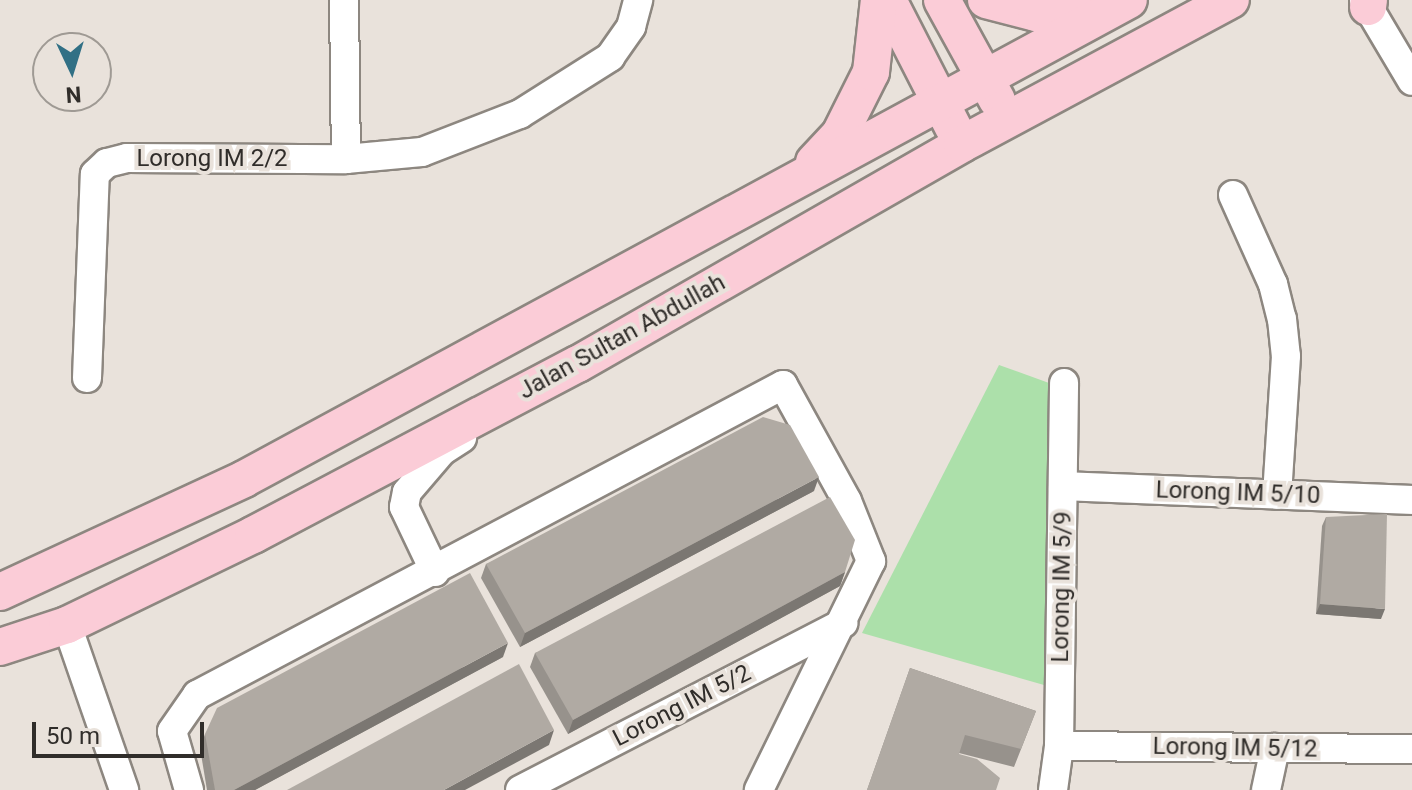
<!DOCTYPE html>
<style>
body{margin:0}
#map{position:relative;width:1412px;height:790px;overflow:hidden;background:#e9e2db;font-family:Roboto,sans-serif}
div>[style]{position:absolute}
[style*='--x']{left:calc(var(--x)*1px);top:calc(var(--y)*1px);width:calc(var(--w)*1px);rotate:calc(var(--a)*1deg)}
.green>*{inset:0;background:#ace0aa}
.roads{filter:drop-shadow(2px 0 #8d8780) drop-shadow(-2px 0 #8d8780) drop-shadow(0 2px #8d8780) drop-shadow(0 -2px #8d8780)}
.minor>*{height:28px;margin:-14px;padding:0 14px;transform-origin:14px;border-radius:14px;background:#fff}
.major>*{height:36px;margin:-18px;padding:0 18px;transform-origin:18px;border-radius:18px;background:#fbccd7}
.wall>*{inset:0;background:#97928c}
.shaded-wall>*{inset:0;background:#7b7772}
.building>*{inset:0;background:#b0aaa3}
span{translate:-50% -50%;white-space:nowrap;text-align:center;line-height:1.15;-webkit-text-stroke:8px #e9e2db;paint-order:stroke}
.street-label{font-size:24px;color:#302d2a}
.north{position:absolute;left:32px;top:32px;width:80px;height:80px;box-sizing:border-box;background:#e9e2db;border:2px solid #9f9a94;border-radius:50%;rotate:176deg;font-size:22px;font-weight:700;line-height:32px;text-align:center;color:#302d2a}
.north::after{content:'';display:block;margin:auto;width:28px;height:36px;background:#317085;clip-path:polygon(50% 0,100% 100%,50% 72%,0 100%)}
.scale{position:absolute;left:32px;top:722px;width:172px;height:36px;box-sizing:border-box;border:4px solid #302d2a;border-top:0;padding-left:10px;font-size:24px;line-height:28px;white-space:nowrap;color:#302d2a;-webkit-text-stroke:6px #e9e2db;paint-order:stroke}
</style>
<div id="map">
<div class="green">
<i style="clip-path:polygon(999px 365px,1049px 383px,1044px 685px,862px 633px)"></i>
</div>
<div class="roads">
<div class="minor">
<i style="--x:344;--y:0;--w:159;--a:89.3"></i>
<i style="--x:1364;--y:0;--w:94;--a:59.3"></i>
<i style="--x:1233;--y:195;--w:98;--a:65.8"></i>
<i style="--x:1273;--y:284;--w:36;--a:76"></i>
<i style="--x:1282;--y:319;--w:37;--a:84"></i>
<i style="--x:1286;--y:356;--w:139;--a:93.7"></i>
<i style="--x:87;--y:378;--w:204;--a:-87.8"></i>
<i style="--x:95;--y:174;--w:16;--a:-43"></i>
<i style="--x:107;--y:163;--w:21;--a:-14"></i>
<i style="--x:127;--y:158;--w:219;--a:0.3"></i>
<i style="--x:346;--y:159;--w:76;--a:-5.3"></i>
<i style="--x:422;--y:152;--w:105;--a:-21.2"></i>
<i style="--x:520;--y:114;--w:107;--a:-32.3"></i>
<i style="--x:610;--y:57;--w:37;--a:-55"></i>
<i style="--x:631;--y:27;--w:28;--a:-75"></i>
<i style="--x:1063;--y:486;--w:349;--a:2.3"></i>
<i style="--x:435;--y:572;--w:72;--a:-115.5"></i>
<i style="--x:404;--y:507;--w:15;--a:-79"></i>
<i style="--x:407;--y:492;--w:54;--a:-49.5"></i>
<i style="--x:442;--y:451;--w:24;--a:-33"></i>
<i style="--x:67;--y:625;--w:175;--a:70.9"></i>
<i style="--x:1059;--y:746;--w:353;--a:0.5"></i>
<i style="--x:189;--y:790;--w:61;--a:-106.1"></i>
<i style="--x:172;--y:731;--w:44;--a:-55.2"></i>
<i style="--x:197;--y:695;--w:663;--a:-27.88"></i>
<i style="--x:783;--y:385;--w:132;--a:61.1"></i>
<i style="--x:847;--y:501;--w:65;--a:68.2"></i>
<i style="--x:871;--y:561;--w:255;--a:116.1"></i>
<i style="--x:520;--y:790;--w:364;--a:-27.3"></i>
<i style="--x:1053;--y:790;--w:44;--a:-82.2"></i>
<i style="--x:1059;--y:746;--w:363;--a:-89.2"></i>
<i style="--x:1266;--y:790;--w:43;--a:-77.9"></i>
</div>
<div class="major">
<i style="--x:888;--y:0;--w:143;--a:62.9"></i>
<i style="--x:942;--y:0;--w:114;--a:61.2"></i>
<i style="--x:986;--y:0;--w:52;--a:14.6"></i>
<i style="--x:1036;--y:13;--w:66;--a:-4.3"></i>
<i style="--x:1368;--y:7;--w:7;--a:-82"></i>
<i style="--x:814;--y:162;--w:38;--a:-47"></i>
<i style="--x:840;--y:134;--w:69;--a:-63.4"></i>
<i style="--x:871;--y:72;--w:72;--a:-83.7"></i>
<i style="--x:0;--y:592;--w:269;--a:-24.8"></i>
<i style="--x:244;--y:479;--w:1006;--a:-28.42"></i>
<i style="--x:0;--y:647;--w:71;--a:-18.2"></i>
<i style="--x:67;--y:625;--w:207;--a:-25.8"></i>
<i style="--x:253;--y:535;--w:367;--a:-27.8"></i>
<i style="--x:578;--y:364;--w:443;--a:-29.8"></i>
<i style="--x:962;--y:144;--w:305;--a:-28.2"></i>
</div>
</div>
<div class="wall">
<i style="clip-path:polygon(814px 491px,520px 647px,481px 578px,486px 564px)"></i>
<i style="clip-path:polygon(1326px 517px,1381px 619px,1316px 614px,1322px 526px)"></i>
<i style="clip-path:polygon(845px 572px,840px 586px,568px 734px,530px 667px,535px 653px)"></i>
<i style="clip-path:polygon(503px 657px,255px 790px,207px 790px,200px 748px,205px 734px)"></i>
<i style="clip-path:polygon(910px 668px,1036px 711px,1014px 767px,959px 753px,867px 790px)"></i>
</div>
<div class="shaded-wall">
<i style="clip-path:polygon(819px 477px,814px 491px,520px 647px,525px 633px)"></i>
<i style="clip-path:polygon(845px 572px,840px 586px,568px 734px,573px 720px)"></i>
<i style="clip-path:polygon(1320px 604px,1385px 609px,1381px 619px,1316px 614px)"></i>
<i style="clip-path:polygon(508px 643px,503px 657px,255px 790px,234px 790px)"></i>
<i style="clip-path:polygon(554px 730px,549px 745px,465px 790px,444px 790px)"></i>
</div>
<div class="building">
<i style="clip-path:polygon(763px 417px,790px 425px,819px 477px,525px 633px,486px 564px)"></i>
<i style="clip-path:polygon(830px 497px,855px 540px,845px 572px,573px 720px,535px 653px)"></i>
<i style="clip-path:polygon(1387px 514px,1385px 609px,1320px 604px,1326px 517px)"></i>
<i style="clip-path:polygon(470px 573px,508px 643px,234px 790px,215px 790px,205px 734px,217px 708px)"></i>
<i style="clip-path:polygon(519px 664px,554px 730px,444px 790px,287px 790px)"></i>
<i style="clip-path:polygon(910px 668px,1036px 711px,1021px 749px,965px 735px,959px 754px,977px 759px,1000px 778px,996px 790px,867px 790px)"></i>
</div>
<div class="street-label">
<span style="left:212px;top:159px">Lorong IM 2/2</span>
<span style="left:622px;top:337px;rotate:-29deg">Jalan Sultan Abdullah</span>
<span style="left:1238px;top:493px;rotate:2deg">Lorong IM 5/10</span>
<span style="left:1062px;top:587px;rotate:-89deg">Lorong IM 5/9</span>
<span style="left:682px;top:706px;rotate:-27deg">Lorong IM 5/2</span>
<span style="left:1235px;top:748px;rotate:1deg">Lorong IM 5/12</span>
</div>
<div class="north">N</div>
<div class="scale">50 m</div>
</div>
